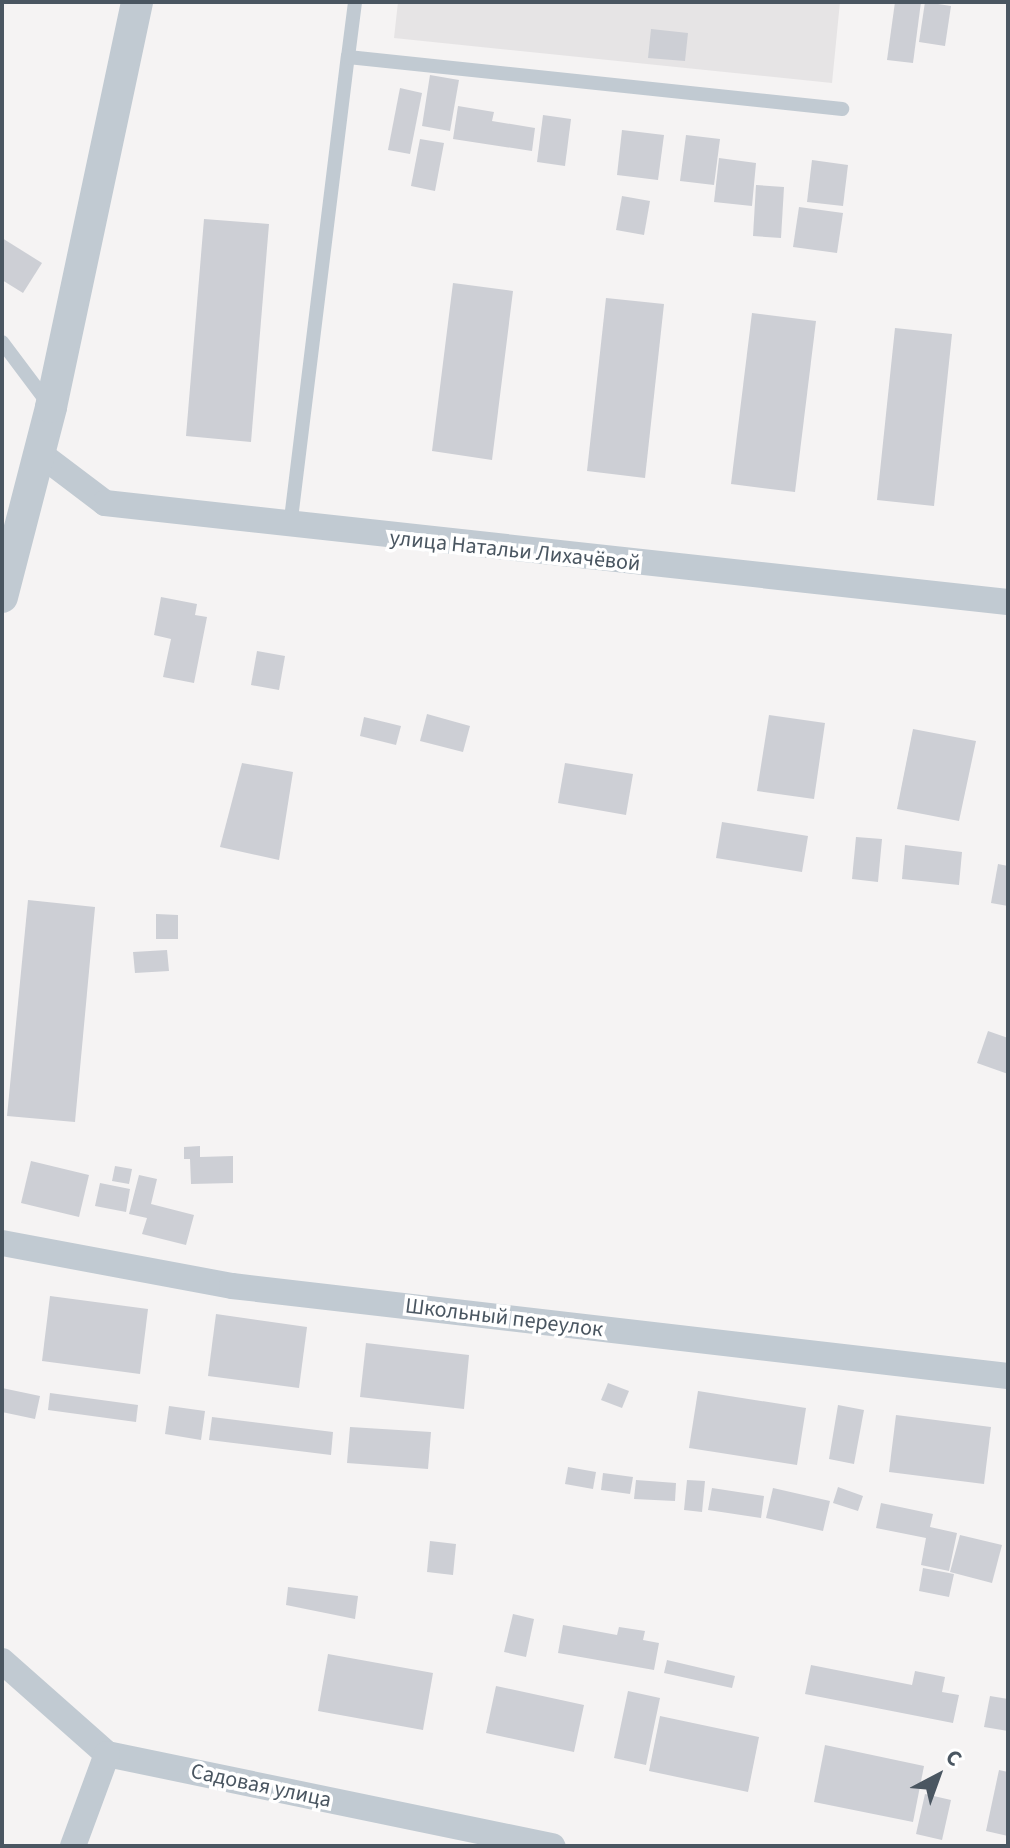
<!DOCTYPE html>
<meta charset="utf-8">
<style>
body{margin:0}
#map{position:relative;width:1010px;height:1848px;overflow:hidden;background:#f5f3f3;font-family:"Source Sans 3",sans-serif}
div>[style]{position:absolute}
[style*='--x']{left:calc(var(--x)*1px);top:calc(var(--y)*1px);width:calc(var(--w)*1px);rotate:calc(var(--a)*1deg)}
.education>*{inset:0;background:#e6e4e5}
.building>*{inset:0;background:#cdcfd5}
.service>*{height:14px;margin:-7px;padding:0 7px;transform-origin:7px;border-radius:7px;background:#c1cad2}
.minor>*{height:26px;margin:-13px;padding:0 13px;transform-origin:13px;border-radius:13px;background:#c1cad2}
.tertiary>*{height:32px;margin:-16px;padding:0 16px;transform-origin:16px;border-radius:16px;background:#c1cad2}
span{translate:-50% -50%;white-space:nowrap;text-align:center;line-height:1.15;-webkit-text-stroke:7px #fff;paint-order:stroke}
.street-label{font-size:22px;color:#4a5661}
.frame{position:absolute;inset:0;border:4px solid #4a5661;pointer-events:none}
.north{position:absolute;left:898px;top:1736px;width:80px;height:80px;-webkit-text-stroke:6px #fff;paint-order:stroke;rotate:41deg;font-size:22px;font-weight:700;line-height:32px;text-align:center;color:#4a5661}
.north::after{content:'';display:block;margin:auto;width:28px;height:36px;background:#4a5661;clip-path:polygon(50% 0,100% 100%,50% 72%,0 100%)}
</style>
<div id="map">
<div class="education">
<i style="clip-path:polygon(398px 2px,840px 2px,832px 83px,394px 38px)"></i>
</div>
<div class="building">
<i style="clip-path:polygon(895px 2px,921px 2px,913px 63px,887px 60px)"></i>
<i style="clip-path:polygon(925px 2px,951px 6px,945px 46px,919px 42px)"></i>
<i style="clip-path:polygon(651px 29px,688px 33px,685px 61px,648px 58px)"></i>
<i style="clip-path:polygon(430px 75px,459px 80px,450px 131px,422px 126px)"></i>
<i style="clip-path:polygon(400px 88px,422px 93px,410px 154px,388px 150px)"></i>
<i style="clip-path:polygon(458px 106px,494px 112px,492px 121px,535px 128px,532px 151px,453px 139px)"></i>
<i style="clip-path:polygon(543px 115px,571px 119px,565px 166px,537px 162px)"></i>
<i style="clip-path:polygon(622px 130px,664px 135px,658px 180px,617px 175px)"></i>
<i style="clip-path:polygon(686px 135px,720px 139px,714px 185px,680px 181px)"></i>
<i style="clip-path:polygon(420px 139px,444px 143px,435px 191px,411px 186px)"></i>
<i style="clip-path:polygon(719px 158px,756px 163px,752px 206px,714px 202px)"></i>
<i style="clip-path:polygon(812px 160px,848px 165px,843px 206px,807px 202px)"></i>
<i style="clip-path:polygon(756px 185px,784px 187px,781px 238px,753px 236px)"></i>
<i style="clip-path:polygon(622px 196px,650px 201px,644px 235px,616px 230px)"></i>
<i style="clip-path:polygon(799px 207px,843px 213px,837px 253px,793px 247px)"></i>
<i style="clip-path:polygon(204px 219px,269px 224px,251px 442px,186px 436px)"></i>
<i style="clip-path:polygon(2px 238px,42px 263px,23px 293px,2px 280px)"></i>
<i style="clip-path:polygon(453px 283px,513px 291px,492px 460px,432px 451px)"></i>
<i style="clip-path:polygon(606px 298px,664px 304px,645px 478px,587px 471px)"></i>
<i style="clip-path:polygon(752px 313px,816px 321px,795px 492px,731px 484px)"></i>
<i style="clip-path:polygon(895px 328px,952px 334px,934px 506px,877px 500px)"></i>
<i style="clip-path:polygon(161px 597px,197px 604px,195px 615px,207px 617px,194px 683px,163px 677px,171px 639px,154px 635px)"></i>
<i style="clip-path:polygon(257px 651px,285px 656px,279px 690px,251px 685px)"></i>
<i style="clip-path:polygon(427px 714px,470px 726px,463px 752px,420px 741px)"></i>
<i style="clip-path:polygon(769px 715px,825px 723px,814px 799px,757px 791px)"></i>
<i style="clip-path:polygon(364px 717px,401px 726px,396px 745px,360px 736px)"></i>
<i style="clip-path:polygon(913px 729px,976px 741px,959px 821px,897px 809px)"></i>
<i style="clip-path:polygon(242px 763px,293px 772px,279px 860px,220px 847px)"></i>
<i style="clip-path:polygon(565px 763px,633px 774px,626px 815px,558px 803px)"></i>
<i style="clip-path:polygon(722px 822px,808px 836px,802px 872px,716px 858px)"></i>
<i style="clip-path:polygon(856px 837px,882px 839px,878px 882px,852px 879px)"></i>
<i style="clip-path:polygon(905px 845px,962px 852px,959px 885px,902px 879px)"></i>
<i style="clip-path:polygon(998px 864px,1008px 866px,1008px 906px,991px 903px)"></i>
<i style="clip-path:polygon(28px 900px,95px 907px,75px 1122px,7px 1116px)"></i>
<i style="clip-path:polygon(156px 914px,178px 915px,178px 939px,156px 939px)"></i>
<i style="clip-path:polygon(167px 950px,169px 971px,135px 973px,133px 952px)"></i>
<i style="clip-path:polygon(988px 1031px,1008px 1038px,1008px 1074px,977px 1063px)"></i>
<i style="clip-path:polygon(200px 1146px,200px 1157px,233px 1156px,233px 1183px,191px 1184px,190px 1159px,184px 1159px,184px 1147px)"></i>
<i style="clip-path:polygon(31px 1161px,89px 1175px,79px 1217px,21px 1203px)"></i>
<i style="clip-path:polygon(115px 1166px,132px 1169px,129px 1184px,112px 1181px)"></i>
<i style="clip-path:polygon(139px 1175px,157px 1179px,151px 1204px,194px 1215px,186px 1245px,142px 1234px,147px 1218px,129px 1214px)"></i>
<i style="clip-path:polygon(100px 1183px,130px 1189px,126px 1212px,95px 1206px)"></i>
<i style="clip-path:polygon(50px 1296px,148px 1309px,140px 1374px,42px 1361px)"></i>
<i style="clip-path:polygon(216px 1314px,307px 1327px,299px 1388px,208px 1376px)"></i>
<i style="clip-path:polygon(366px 1343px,469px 1355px,464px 1409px,360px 1397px)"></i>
<i style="clip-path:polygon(608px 1383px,629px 1391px,622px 1408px,601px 1400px)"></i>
<i style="clip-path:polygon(2px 1388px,40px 1396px,35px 1419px,2px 1412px)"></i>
<i style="clip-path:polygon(698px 1391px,806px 1408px,797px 1465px,689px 1448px)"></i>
<i style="clip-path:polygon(50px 1393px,138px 1405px,136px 1422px,48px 1410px)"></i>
<i style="clip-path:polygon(838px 1405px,864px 1410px,854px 1464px,829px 1459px)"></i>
<i style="clip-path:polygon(169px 1406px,205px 1411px,201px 1440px,165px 1434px)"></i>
<i style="clip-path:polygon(896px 1415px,991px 1427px,984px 1484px,889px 1472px)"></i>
<i style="clip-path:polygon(212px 1417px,333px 1432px,331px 1455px,209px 1440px)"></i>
<i style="clip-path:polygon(350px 1427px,431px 1432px,428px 1469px,347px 1463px)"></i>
<i style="clip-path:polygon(568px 1467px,596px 1472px,593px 1489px,565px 1484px)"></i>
<i style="clip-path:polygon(603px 1473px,633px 1477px,630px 1494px,601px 1490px)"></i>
<i style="clip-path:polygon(636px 1480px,676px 1483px,675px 1501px,634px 1499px)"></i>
<i style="clip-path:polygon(687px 1480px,705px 1481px,702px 1512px,684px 1510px)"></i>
<i style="clip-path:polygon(838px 1487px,863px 1496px,858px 1511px,833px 1503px)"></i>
<i style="clip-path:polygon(712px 1488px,764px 1496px,761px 1518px,708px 1510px)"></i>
<i style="clip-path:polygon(773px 1488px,830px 1501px,823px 1531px,766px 1518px)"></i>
<i style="clip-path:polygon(881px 1503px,933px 1514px,930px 1527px,957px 1533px,949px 1571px,921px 1565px,926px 1538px,876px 1528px)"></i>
<i style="clip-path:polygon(960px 1535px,1002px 1545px,992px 1583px,950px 1572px)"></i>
<i style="clip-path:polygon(430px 1541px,456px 1544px,453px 1575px,427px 1572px)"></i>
<i style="clip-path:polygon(923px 1568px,954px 1574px,949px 1597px,919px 1591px)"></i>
<i style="clip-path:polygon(288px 1587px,358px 1596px,355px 1619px,286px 1605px)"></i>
<i style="clip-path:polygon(513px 1614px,534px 1619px,526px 1657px,504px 1652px)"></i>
<i style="clip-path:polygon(563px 1625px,617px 1635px,619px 1627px,645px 1631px,643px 1640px,659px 1643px,654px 1670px,558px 1653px)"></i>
<i style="clip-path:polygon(328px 1654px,433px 1673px,423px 1730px,318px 1711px)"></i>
<i style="clip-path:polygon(667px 1660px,735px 1676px,732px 1688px,664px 1673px)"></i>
<i style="clip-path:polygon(811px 1665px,912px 1685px,915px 1671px,945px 1677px,942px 1692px,959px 1695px,953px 1723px,805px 1694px)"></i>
<i style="clip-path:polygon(496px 1686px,584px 1705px,574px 1752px,486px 1733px)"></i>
<i style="clip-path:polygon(628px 1691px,660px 1698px,646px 1765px,614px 1758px)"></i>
<i style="clip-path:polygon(990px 1696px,1008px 1699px,1008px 1731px,984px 1727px)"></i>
<i style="clip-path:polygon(660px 1716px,759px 1737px,748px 1792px,649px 1771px)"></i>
<i style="clip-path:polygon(825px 1745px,924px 1766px,913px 1822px,814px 1802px)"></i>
<i style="clip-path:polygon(999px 1770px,1008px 1772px,1008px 1836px,986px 1831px)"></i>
<i style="clip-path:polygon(925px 1794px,951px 1800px,942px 1840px,916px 1834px)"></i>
</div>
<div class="service">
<i style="--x:348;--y:57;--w:55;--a:-82.7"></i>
<i style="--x:2;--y:342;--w:80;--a:53.1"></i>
<i style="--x:290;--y:527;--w:474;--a:-83"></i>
<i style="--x:348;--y:57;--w:497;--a:6"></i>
</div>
<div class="minor">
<i style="--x:39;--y:453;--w:83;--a:37.1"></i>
<i style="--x:105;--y:503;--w:908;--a:6.26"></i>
<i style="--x:2;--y:1243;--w:234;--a:10.6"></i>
<i style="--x:232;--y:1286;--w:781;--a:6.62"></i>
<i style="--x:2;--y:1661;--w:140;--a:41.5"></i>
<i style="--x:107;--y:1754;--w:455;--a:11.7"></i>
<i style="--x:73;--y:1846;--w:98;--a:-69.7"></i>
</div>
<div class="tertiary">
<i style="--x:2;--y:597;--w:196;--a:-75.5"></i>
<i style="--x:51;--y:407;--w:414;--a:-78"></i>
</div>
<div class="street-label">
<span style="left:515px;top:551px;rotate:6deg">улица Натальи Лихачёвой</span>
<span style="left:504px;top:1318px;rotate:7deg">Школьный переулок</span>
<span style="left:261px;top:1786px;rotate:12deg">Садовая улица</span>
</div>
<div class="frame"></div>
<div class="north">С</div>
</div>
